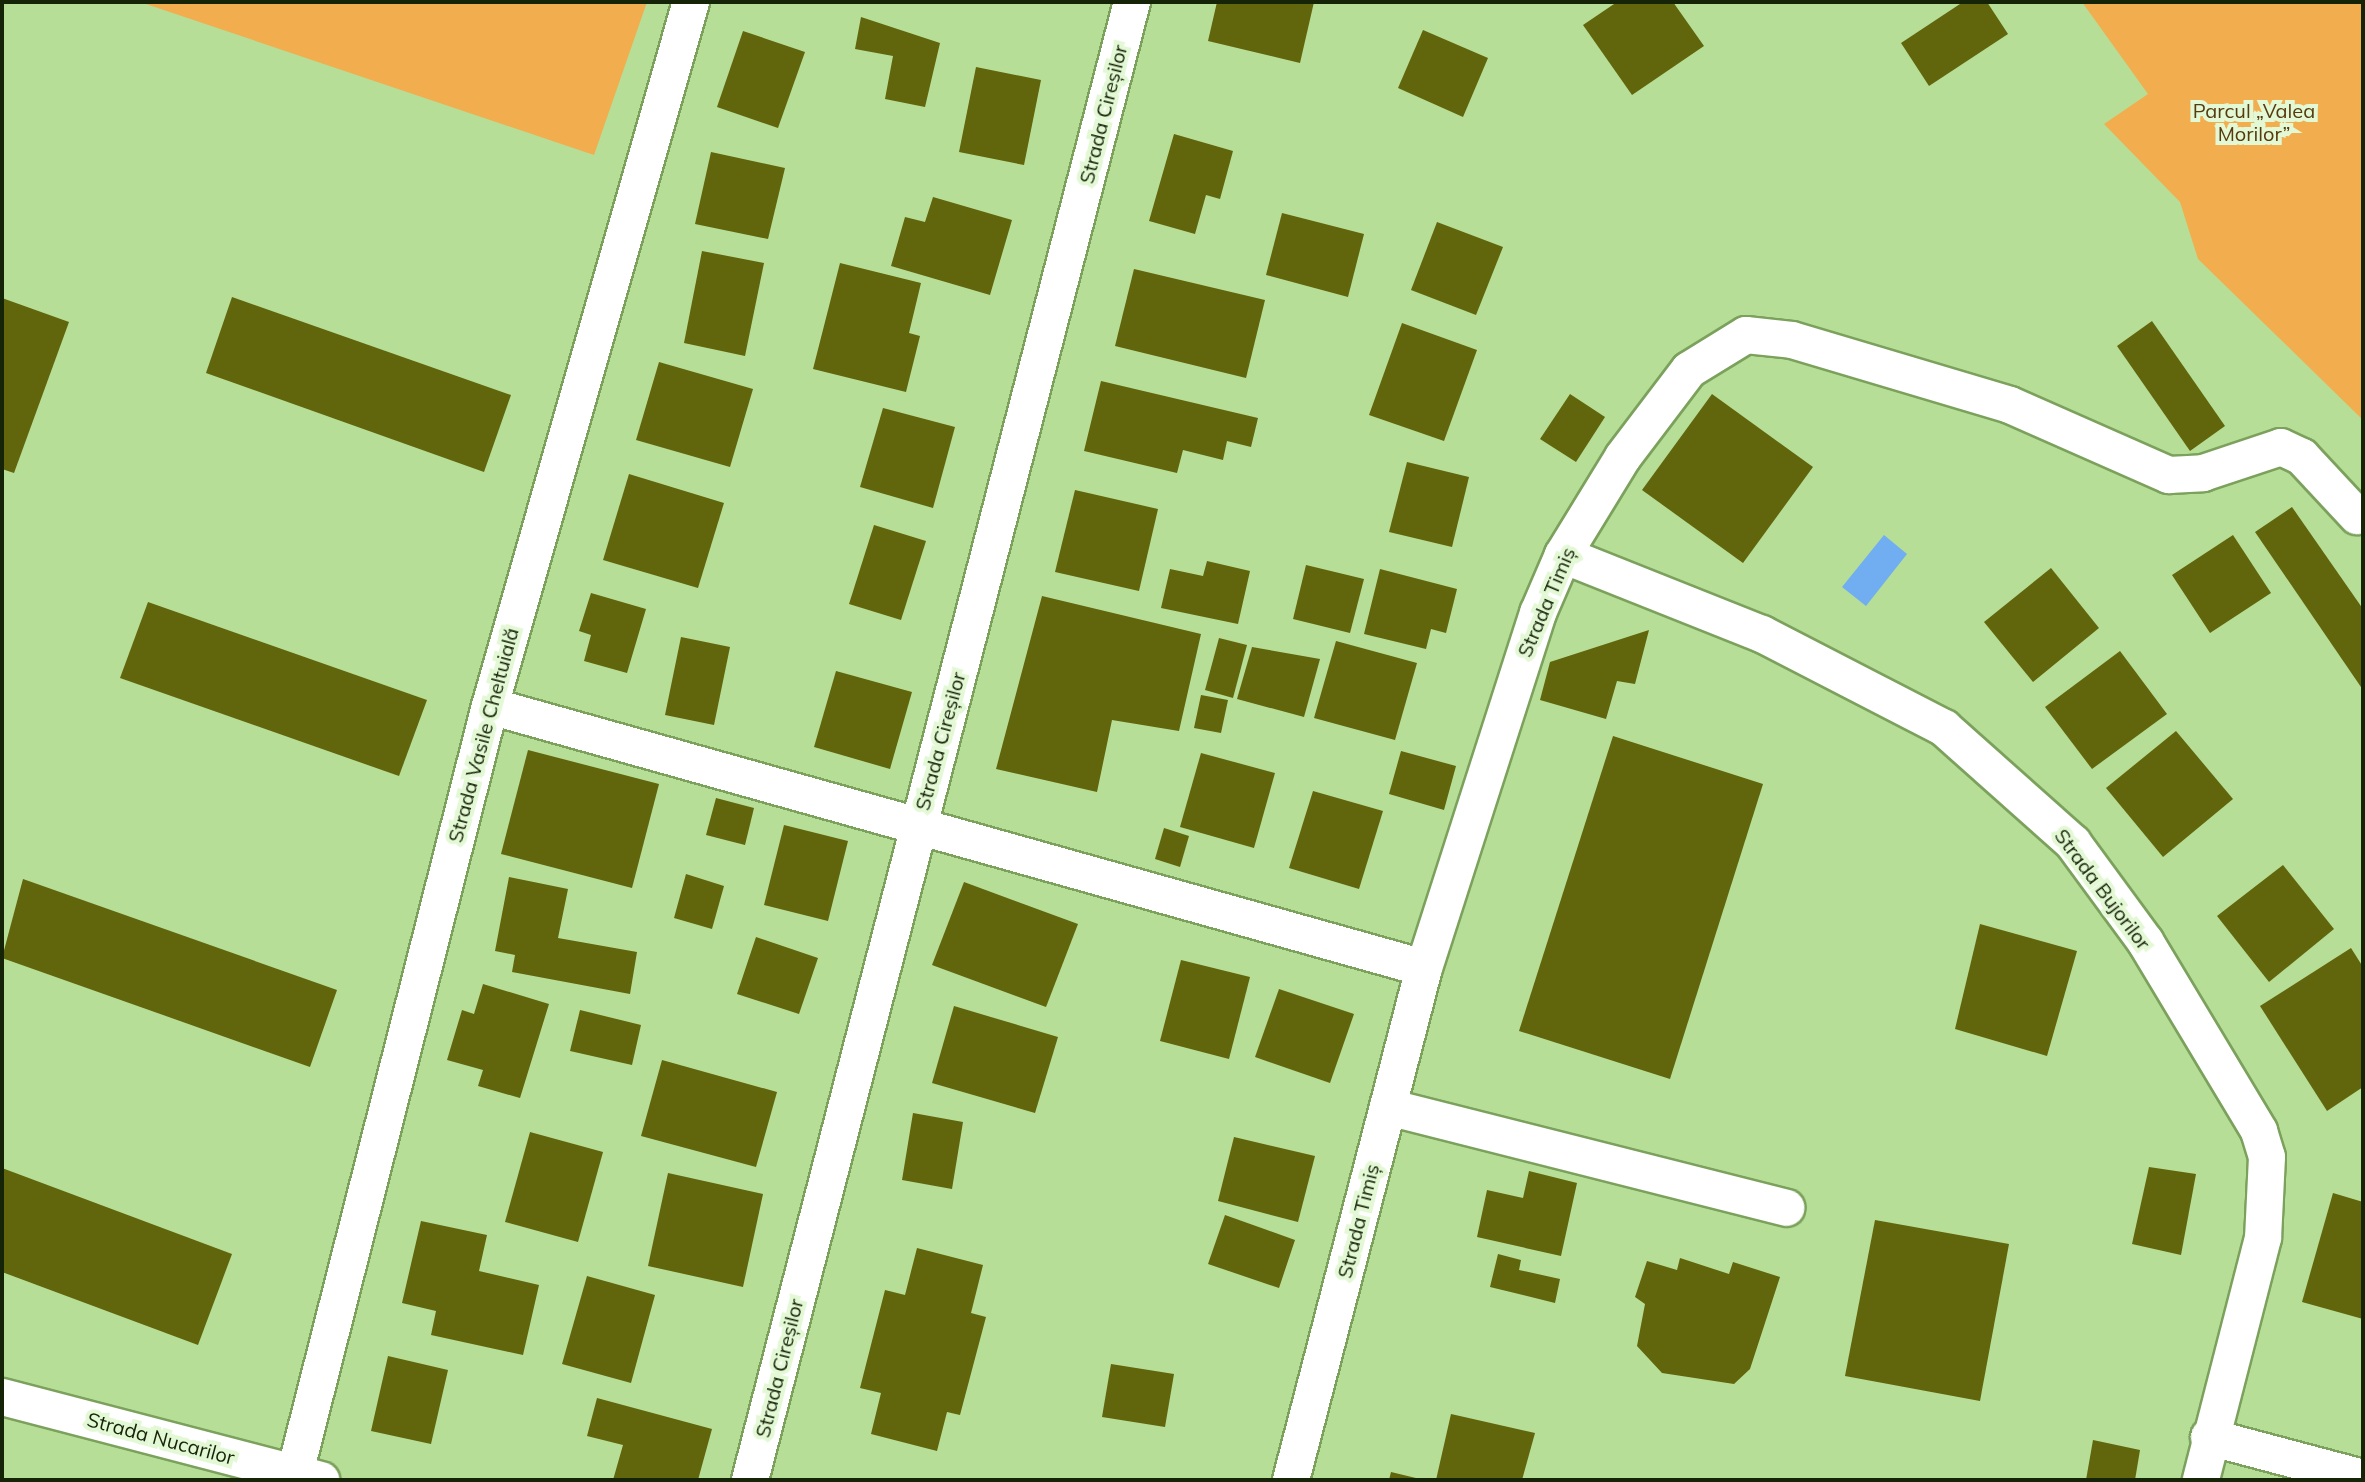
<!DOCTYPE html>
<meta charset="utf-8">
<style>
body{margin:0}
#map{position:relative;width:2365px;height:1482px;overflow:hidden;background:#b6de97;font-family:Mulish,sans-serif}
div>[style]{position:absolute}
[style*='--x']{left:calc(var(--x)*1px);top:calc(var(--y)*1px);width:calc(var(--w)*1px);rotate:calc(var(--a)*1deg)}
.green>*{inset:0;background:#f2ad4e}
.water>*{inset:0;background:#71adf1}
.building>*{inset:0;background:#61650b}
.roads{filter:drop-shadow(2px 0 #7ba15c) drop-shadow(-2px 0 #7ba15c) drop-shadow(0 2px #7ba15c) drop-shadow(0 -2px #7ba15c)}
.street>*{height:36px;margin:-18px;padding:0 18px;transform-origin:18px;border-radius:18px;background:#fff}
span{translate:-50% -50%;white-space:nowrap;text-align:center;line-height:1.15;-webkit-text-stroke:8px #e3f8d4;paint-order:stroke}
.park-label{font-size:20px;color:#573a0e}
.street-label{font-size:20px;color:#152307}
.frame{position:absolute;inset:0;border:4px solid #152307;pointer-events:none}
</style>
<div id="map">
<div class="green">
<i style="clip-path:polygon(140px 2px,647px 2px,594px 155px)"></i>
<i style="clip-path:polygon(2082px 2px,2363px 2px,2363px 420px,2198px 259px,2180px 202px,2104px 124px,2148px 94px)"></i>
</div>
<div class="water">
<i style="clip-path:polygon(1884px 535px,1907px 554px,1866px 606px,1842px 587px)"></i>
</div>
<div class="building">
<i style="clip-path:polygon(1217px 2px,1314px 2px,1300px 63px,1208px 41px)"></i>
<i style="clip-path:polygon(1617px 2px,1673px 2px,1704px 46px,1632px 95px,1583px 25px)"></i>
<i style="clip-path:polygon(1963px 2px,1987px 2px,2008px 34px,1929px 86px,1901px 43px)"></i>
<i style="clip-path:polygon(861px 17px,940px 43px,925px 107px,885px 99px,893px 56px,855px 49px)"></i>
<i style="clip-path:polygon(1423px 30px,1488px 58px,1463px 117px,1398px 88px)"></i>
<i style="clip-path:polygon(743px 31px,805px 52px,778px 128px,717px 107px)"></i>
<i style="clip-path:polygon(976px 67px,1041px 80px,1024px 165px,959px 152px)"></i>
<i style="clip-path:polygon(1174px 134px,1233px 151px,1220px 199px,1206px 195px,1195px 234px,1149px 221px)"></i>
<i style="clip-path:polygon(711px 152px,785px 168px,768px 239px,695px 224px)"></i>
<i style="clip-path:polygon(933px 197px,1012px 220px,990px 295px,891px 266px,905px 217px,925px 222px)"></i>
<i style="clip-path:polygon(1282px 213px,1364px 234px,1348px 297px,1266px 275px)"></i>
<i style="clip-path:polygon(1437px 222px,1503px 247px,1476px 315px,1411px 290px)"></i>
<i style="clip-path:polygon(702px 251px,764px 263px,745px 356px,684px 343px)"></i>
<i style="clip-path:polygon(840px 263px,921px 283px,909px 333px,920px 336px,906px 392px,813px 369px)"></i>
<i style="clip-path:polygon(1134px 269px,1265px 300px,1246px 378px,1115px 346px)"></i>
<i style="clip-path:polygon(232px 297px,511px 395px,484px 472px,206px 373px)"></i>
<i style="clip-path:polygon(2px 298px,69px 322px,14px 473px,2px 469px)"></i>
<i style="clip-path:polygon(2152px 321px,2225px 426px,2190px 451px,2117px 346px)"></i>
<i style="clip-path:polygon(1402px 323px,1477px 350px,1444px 441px,1369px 415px)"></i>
<i style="clip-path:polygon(659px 362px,753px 389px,730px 467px,636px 440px)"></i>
<i style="clip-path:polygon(1101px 381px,1258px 418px,1251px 447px,1227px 441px,1223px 460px,1183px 450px,1177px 473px,1084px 451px)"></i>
<i style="clip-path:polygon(1570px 394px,1605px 417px,1576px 462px,1540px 439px)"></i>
<i style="clip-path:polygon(1712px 394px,1813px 467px,1743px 563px,1642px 490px)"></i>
<i style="clip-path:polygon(883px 408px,955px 427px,933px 508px,860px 487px)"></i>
<i style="clip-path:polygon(1407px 462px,1469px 477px,1452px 547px,1389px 532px)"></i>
<i style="clip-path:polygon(629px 474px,724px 503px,698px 588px,603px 560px)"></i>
<i style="clip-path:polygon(1075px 490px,1158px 509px,1139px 591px,1055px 572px)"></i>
<i style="clip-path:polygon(2292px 507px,2363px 609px,2363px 690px,2255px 532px)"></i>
<i style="clip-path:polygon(874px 525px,926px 541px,901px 620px,849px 604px)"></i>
<i style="clip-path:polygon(2233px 535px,2271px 593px,2210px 633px,2172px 575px)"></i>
<i style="clip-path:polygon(1207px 561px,1250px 571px,1238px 624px,1161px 608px,1170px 569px,1203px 576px)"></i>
<i style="clip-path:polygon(1306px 565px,1364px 579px,1350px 633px,1293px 619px)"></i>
<i style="clip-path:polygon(2051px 568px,2099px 628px,2033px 682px,1984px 622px)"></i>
<i style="clip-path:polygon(1380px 569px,1457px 589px,1446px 633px,1431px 629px,1426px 649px,1364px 634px)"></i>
<i style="clip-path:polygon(591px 593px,646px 609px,627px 673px,584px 661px,591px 635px,579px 631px)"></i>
<i style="clip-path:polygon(1042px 596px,1201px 634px,1179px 731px,1112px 720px,1097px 792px,996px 769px)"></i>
<i style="clip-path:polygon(148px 602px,427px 700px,399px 776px,120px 678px)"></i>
<i style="clip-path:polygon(1649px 630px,1635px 684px,1617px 681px,1606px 719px,1540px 700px,1550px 662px)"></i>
<i style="clip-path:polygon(681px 637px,730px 647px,714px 725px,665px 715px)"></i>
<i style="clip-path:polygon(1219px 638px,1247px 645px,1233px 698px,1205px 690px)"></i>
<i style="clip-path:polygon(1336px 641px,1417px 663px,1395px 740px,1314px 718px)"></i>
<i style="clip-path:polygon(1252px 647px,1320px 659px,1304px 717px,1237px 699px)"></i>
<i style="clip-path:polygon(2120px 651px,2167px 714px,2092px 769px,2045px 707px)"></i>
<i style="clip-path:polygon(836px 671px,912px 692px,890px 769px,814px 747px)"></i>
<i style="clip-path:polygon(1201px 695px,1228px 700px,1221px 733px,1194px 728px)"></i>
<i style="clip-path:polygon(2176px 731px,2233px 799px,2163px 857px,2106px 788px)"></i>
<i style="clip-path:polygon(1613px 736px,1763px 784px,1670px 1079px,1519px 1031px)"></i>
<i style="clip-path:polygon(528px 750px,659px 784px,632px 888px,501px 854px)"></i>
<i style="clip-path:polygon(1401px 751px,1456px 766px,1444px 810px,1389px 794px)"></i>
<i style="clip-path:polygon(1201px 753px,1275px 773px,1254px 848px,1180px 827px)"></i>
<i style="clip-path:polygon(1313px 791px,1383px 811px,1359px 889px,1289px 868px)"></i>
<i style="clip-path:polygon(716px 798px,754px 808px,745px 845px,706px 835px)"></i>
<i style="clip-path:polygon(784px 825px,848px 841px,828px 921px,764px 905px)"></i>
<i style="clip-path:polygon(1164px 828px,1189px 836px,1180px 867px,1155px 859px)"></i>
<i style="clip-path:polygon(2283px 865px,2334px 929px,2269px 982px,2217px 916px)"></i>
<i style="clip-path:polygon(686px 874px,724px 886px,712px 929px,674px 918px)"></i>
<i style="clip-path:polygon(509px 877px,568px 889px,558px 938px,637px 952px,630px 994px,512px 972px,515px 955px,495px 951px)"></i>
<i style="clip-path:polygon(23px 879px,337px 990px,310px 1067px,2px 958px)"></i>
<i style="clip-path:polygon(964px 882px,1078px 924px,1046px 1007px,932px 965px)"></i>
<i style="clip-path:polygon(1980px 924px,2077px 951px,2047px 1056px,1955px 1029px)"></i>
<i style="clip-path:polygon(756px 937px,818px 958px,799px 1014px,737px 994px)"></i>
<i style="clip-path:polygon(2351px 948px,2363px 967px,2363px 1087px,2327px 1111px,2260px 1006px)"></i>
<i style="clip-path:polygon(1181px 960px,1250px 977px,1229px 1059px,1160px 1041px)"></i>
<i style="clip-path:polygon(483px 984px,549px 1004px,520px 1098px,478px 1086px,483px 1070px,447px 1060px,462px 1010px,474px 1014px)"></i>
<i style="clip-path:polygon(1279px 989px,1354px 1014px,1330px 1083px,1255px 1057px)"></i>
<i style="clip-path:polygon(954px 1006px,1058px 1037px,1035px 1113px,932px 1083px)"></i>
<i style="clip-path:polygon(580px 1010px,641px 1025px,632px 1065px,570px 1051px)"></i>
<i style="clip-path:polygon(662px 1060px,777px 1092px,756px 1167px,641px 1136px)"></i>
<i style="clip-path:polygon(913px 1113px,963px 1122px,952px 1189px,902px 1180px)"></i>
<i style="clip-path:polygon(530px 1132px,603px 1152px,578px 1242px,505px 1222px)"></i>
<i style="clip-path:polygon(1234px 1137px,1315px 1156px,1298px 1222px,1218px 1201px)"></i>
<i style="clip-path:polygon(2149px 1167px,2196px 1174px,2181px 1255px,2132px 1244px)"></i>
<i style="clip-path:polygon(2px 1168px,232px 1254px,198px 1345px,2px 1272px)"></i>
<i style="clip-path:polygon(1529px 1171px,1577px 1183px,1561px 1256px,1477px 1237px,1487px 1190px,1523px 1198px)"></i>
<i style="clip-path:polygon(668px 1173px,763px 1194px,743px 1287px,648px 1266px)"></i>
<i style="clip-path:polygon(2333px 1193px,2363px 1202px,2363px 1319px,2302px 1302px)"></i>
<i style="clip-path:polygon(1225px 1215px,1295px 1240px,1279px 1288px,1208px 1264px)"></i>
<i style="clip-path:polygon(1875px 1220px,2009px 1244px,1980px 1401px,1845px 1376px)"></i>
<i style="clip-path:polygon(421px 1221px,487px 1235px,479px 1271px,539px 1285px,523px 1355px,431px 1335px,436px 1311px,402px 1303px)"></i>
<i style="clip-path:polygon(917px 1248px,983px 1265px,971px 1313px,986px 1317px,960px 1415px,947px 1412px,937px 1451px,871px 1434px,881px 1393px,860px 1388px,885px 1290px,905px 1295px)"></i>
<i style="clip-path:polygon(1498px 1254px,1521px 1260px,1519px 1270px,1560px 1279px,1555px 1303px,1490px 1287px)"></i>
<i style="clip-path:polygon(1680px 1258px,1729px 1274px,1733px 1262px,1780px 1277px,1750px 1369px,1734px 1384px,1662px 1373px,1637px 1346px,1645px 1304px,1635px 1297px,1647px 1261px,1677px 1270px)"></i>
<i style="clip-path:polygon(587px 1276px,655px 1295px,631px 1383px,562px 1364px)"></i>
<i style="clip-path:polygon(388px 1356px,448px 1370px,431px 1444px,371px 1431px)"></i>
<i style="clip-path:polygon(1111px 1364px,1174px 1374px,1165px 1427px,1102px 1417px)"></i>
<i style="clip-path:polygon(597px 1398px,712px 1429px,698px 1480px,613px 1480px,623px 1445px,587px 1436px)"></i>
<i style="clip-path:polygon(1451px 1414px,1535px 1433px,1522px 1480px,1436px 1480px)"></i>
<i style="clip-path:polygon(2093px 1440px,2140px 1450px,2135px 1480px,2086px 1480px)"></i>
<i style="clip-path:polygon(1391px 1472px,1420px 1479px,1420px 1480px,1389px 1480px)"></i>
</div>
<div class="roads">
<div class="street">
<i style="--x:1563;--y:555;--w:214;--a:21.7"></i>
<i style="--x:1762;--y:634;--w:205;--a:27.3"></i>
<i style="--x:1944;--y:728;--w:173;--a:41.7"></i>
<i style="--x:2073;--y:843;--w:122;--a:53.7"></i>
<i style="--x:2145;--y:941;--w:222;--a:59"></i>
<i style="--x:2259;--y:1131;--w:27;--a:73"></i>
<i style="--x:2267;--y:1157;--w:81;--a:92.8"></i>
<i style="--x:2263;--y:1238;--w:250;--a:104.4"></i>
<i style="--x:490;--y:706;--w:970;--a:15.67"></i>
<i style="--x:1388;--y:1107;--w:411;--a:14.2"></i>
<i style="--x:2;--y:1397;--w:330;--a:14.6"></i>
<i style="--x:2209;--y:1437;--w:159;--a:14.9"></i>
<i style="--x:295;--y:1473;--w:791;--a:-75.74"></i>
<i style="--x:490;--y:706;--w:732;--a:-74.07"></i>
<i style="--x:750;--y:1480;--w:1527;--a:-75.51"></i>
<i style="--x:1291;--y:1480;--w:529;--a:-75.44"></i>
<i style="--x:1424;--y:968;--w:373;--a:-72.2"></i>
<i style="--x:1538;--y:613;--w:63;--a:-66.7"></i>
<i style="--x:1563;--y:555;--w:115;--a:-58.5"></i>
<i style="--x:1623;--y:457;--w:109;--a:-52.8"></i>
<i style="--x:1689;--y:370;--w:67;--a:-31.6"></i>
<i style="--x:1746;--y:335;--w:46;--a:6.2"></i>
<i style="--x:1792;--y:340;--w:227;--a:16.6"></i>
<i style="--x:2010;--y:405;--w:174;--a:23.8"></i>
<i style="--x:2169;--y:475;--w:34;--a:-3"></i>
<i style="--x:2203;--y:473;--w:82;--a:-18.4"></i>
<i style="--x:2281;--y:447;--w:23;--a:25"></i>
<i style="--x:2302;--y:457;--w:81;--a:47"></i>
</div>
</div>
<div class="park-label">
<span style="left:2254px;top:122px">Parcul „Valea<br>Morilor”</span>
</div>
<div class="street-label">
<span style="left:1103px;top:114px;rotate:-76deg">Strada Cireșilor</span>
<span style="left:1546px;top:602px;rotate:-67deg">Strada Timiș</span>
<span style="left:483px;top:735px;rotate:-75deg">Strada Vasile Cheltuială</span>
<span style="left:940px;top:741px;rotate:-75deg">Strada Cireșilor</span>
<span style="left:2103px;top:889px;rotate:53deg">Strada Bujorilor</span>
<span style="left:1358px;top:1221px;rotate:-76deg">Strada Timiș</span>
<span style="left:779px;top:1368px;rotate:-76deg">Strada Cireșilor</span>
<span style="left:161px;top:1438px;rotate:15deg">Strada Nucarilor</span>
</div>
<div class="frame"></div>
</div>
